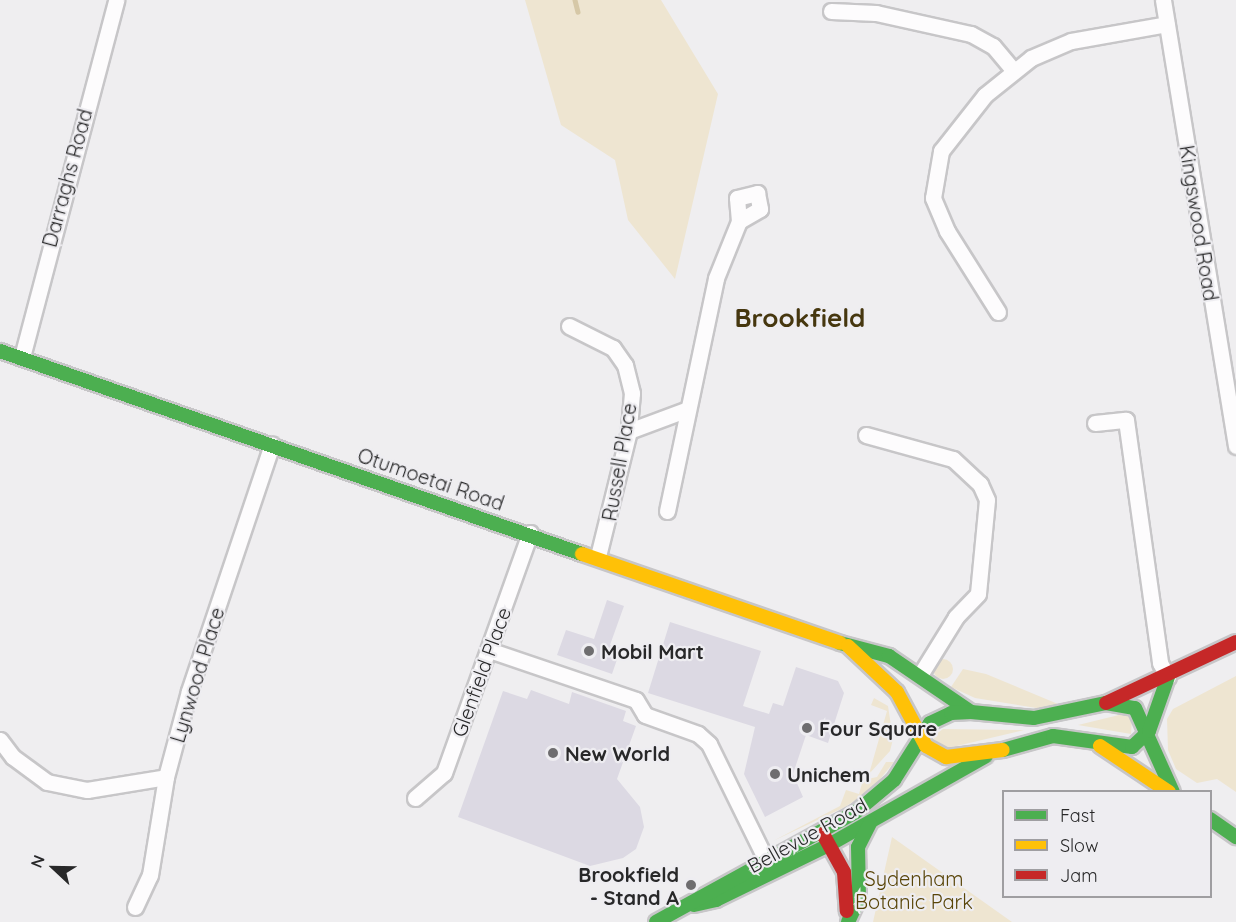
<!DOCTYPE html>
<style>
body{margin:0}
#map{position:relative;width:1236px;height:922px;overflow:hidden;background:#efeef0;font-family:Quicksand,sans-serif}
div>[style]{position:absolute}
[style*='--x']{left:calc(var(--x)*1px);top:calc(var(--y)*1px);width:calc(var(--w)*1px);rotate:calc(var(--a)*1deg)}
.green>*{inset:0;background:#eee5d1}
.round{border-radius:50%}
.stream>*{height:4.5px;margin:-2.25px;padding:0 2.25px;transform-origin:2.25px;border-radius:2.25px;background:#d6c8a7}
.building>*{inset:0;background:#dcd9e3}
.roads{filter:drop-shadow(2px 0 #c7c6c8) drop-shadow(-2px 0 #c7c6c8) drop-shadow(0 2px #c7c6c8) drop-shadow(0 -2px #c7c6c8)}
.street>*{height:15px;margin:-7.5px;padding:0 7.5px;transform-origin:7.5px;border-radius:7.5px;background:#fdfcfd}
.fast>*{height:14px;margin:-7px;padding:0 7px;transform-origin:7px;border-radius:7px;background:#4caf50}
.slow>*{height:14px;margin:-7px;padding:0 7px;transform-origin:7px;border-radius:7px;background:#ffc107}
.jam>*{height:14px;margin:-7px;padding:0 7px;transform-origin:7px;border-radius:7px;background:#c62828}
.dots>*{width:16px;height:16px;translate:-50% -50%;box-sizing:border-box;border:3px solid #eeedf1;border-radius:50%}
span{translate:-50% -50%;white-space:nowrap;text-align:center;line-height:1.15;-webkit-text-stroke:4.5px #eeedf1;paint-order:stroke}
.street-label{font-size:20px;color:#282829}
.poi-label{font-size:20px;color:#282829;font-weight:700}
.left{translate:0 -50%;text-align:left}
.right{translate:-100% -50%;text-align:right}
.park-label{font-size:20px;color:#594508}
.district-label{font-size:26px;color:#46370f;font-weight:700}
.legend{position:absolute;left:1002px;top:790px;width:210px;height:108px;box-sizing:border-box;background:#eeedf1;border:2px solid #9f9ea1;margin:0;padding:8px 10px;list-style:none;font-size:18px;color:#282829}
.legend li{display:flex;align-items:center;gap:12px;height:30px}
.legend b{width:30px;border:2px solid #9f9ea1}
.north{position:absolute;left:24px;top:838px;width:60px;height:60px;-webkit-text-stroke:4px #eeedf1;paint-order:stroke;rotate:292deg;font-size:16px;font-weight:700;line-height:24px;text-align:center;color:#282829}
.north::after{content:'';display:block;margin:auto;width:21px;height:27px;background:#282829;clip-path:polygon(50% 0,100% 100%,50% 72%,0 100%)}
</style>
<div id="map">
<div class="green">
<i style="clip-path:polygon(525px 0,661px 0,718px 94px,675px 279px,628px 220px,615px 160px,561px 125px)"></i>
<i class="round" style="left:933px;top:659px;width:20px;height:20px"></i>
<i style="clip-path:polygon(963px 669px,986px 674px,1058px 704px,1043px 709px,975px 698px,951px 687px)"></i>
<i style="clip-path:polygon(1236px 676px,1236px 792px,1217px 779px,1197px 783px,1176px 769px,1168px 750px,1167px 719px,1173px 709px)"></i>
<i style="clip-path:polygon(874px 698px,888px 706px,893px 739px,890px 751px,869px 774px,887px 711px,871px 705px)"></i>
<i style="clip-path:polygon(1123px 714px,1132px 718px,1131px 734px,1078px 725px)"></i>
<i style="clip-path:polygon(943px 729px,1024px 730px,944px 749px,932px 737px)"></i>
<i style="clip-path:polygon(886px 762px,894px 762px,872px 789px,845px 807px,773px 841px,840px 806px,846px 790px,859px 794px,863px 780px,877px 777px)"></i>
<i style="clip-path:polygon(892px 837px,1012px 922px,873px 922px)"></i>
</div>
<div class="stream">
<i style="--x:575;--y:0;--w:12;--a:76"></i>
</div>
<div class="building">
<i style="clip-path:polygon(607px 600px,624px 606px,610px 645px,621px 648px,612px 674px,557px 655px,566px 630px,594px 639px)"></i>
<i style="clip-path:polygon(670px 622px,761px 651px,743px 706px,769px 714px,773px 703px,783px 706px,796px 667px,838px 681px,844px 693px,828px 743px,806px 735px,793px 774px,803px 797px,765px 817px,744px 774px,755px 727px,648px 693px)"></i>
<i style="clip-path:polygon(531px 690px,569px 704px,572px 692px,626px 711px,623px 721px,636px 726px,617px 779px,640px 807px,644px 827px,636px 849px,623px 858px,590px 866px,458px 817px,503px 691px,527px 699px)"></i>
</div>
<div class="roads">
<div class="street">
<i style="--x:1163;--y:0;--w:452;--a:80.7"></i>
<i style="--x:831;--y:11;--w:45;--a:2.5"></i>
<i style="--x:876;--y:13;--w:97;--a:12.5"></i>
<i style="--x:971;--y:34;--w:25;--a:29"></i>
<i style="--x:993;--y:46;--w:31;--a:50"></i>
<i style="--x:998;--y:312;--w:96;--a:-122.2"></i>
<i style="--x:947;--y:231;--w:36;--a:-113"></i>
<i style="--x:933;--y:198;--w:48;--a:-80.3"></i>
<i style="--x:941;--y:151;--w:71;--a:-51.8"></i>
<i style="--x:985;--y:95;--w:59;--a:-38.8"></i>
<i style="--x:1031;--y:58;--w:43;--a:-23"></i>
<i style="--x:1071;--y:41;--w:97;--a:-10"></i>
<i style="--x:569;--y:326;--w:49;--a:26.6"></i>
<i style="--x:613;--y:348;--w:21;--a:55"></i>
<i style="--x:625;--y:365;--w:29;--a:76"></i>
<i style="--x:632;--y:393;--w:38;--a:95"></i>
<i style="--x:629;--y:431;--w:129;--a:103.9"></i>
<i style="--x:22;--y:357;--w:369;--a:-75.2"></i>
<i style="--x:1095;--y:423;--w:31;--a:-6"></i>
<i style="--x:1126;--y:420;--w:245;--a:82"></i>
<i style="--x:1160;--y:663;--w:16;--a:60"></i>
<i style="--x:629;--y:431;--w:63;--a:-20.4"></i>
<i style="--x:866;--y:435;--w:90;--a:15.4"></i>
<i style="--x:953;--y:459;--w:37;--a:43"></i>
<i style="--x:980;--y:484;--w:17;--a:66"></i>
<i style="--x:987;--y:500;--w:94;--a:95.5"></i>
<i style="--x:978;--y:594;--w:32;--a:134"></i>
<i style="--x:956;--y:617;--w:68;--a:121.8"></i>
<i style="--x:667;--y:511;--w:238;--a:-78.1"></i>
<i style="--x:716;--y:278;--w:61;--a:-68"></i>
<i style="--x:739;--y:221;--w:23;--a:-95"></i>
<i style="--x:737;--y:198;--w:21;--a:-14"></i>
<i style="--x:757;--y:193;--w:16;--a:79"></i>
<i style="--x:760;--y:209;--w:24;--a:150"></i>
<i style="--x:489;--y:650;--w:155;--a:18.8"></i>
<i style="--x:636;--y:700;--w:17;--a:59"></i>
<i style="--x:645;--y:715;--w:56;--a:19.7"></i>
<i style="--x:698;--y:734;--w:15;--a:42"></i>
<i style="--x:709;--y:744;--w:127;--a:63.8"></i>
<i style="--x:0;--y:740;--w:21;--a:53"></i>
<i style="--x:13;--y:757;--w:42;--a:36.3"></i>
<i style="--x:47;--y:782;--w:41;--a:11.3"></i>
<i style="--x:87;--y:790;--w:80;--a:-9.3"></i>
<i style="--x:415;--y:798;--w:38;--a:-41"></i>
<i style="--x:444;--y:773;--w:255;--a:-70.3"></i>
<i style="--x:135;--y:907;--w:35;--a:-65"></i>
<i style="--x:150;--y:875;--w:99;--a:-80.7"></i>
<i style="--x:166;--y:777;--w:89;--a:-75"></i>
<i style="--x:189;--y:691;--w:260;--a:-71.4"></i>
</div>
<div class="fast">
<i style="--x:0;--y:351;--w:616;--a:19.23"></i>
<i style="--x:840;--y:643;--w:51;--a:14.9"></i>
<i style="--x:889;--y:656;--w:99;--a:34.3"></i>
<i style="--x:971;--y:712;--w:63;--a:5.4"></i>
<i style="--x:1034;--y:718;--w:74;--a:-11.8"></i>
<i style="--x:1106;--y:703;--w:29;--a:10"></i>
<i style="--x:1135;--y:708;--w:92;--a:65.7"></i>
<i style="--x:1003;--y:750;--w:52;--a:-15.6"></i>
<i style="--x:1053;--y:736;--w:80;--a:7.9"></i>
<i style="--x:1132;--y:747;--w:23;--a:-43"></i>
<i style="--x:1149;--y:731;--w:57;--a:-70.6"></i>
<i style="--x:1210;--y:819;--w:32;--a:35"></i>
<i style="--x:694;--y:905;--w:23;--a:-13"></i>
<i style="--x:716;--y:900;--w:126;--a:-26"></i>
<i style="--x:829;--y:845;--w:180;--a:-29.5"></i>
<i style="--x:656;--y:922;--w:228;--a:-28.8"></i>
<i style="--x:856;--y:812;--w:50;--a:-40.1"></i>
<i style="--x:894;--y:780;--w:67;--a:-57.7"></i>
<i style="--x:930;--y:723;--w:23;--a:-25"></i>
<i style="--x:951;--y:713;--w:20;--a:-3"></i>
<i style="--x:848;--y:922;--w:26;--a:-65"></i>
<i style="--x:859;--y:898;--w:51;--a:-91.1"></i>
<i style="--x:858;--y:847;--w:27;--a:-63"></i>
</div>
<div class="slow">
<i style="--x:582;--y:554;--w:273;--a:19"></i>
<i style="--x:848;--y:646;--w:67;--a:43.2"></i>
<i style="--x:897;--y:692;--w:61;--a:61.8"></i>
<i style="--x:926;--y:746;--w:23;--a:29"></i>
<i style="--x:946;--y:757;--w:57;--a:-7"></i>
<i style="--x:1100;--y:746;--w:83;--a:33.7"></i>
</div>
<div class="jam">
<i style="--x:1106;--y:703;--w:144;--a:-25.1"></i>
<i style="--x:823;--y:834;--w:43;--a:61.1"></i>
<i style="--x:844;--y:872;--w:39;--a:86"></i>
</div>
</div>
<div class="dots">
<i style="left:589px;top:651px;background:#6e6d6f"></i>
<i style="left:807px;top:728px;background:#6e6d6f"></i>
<i style="left:553px;top:753px;background:#6e6d6f"></i>
<i style="left:775px;top:774px;background:#6e6d6f"></i>
<i style="left:691px;top:885px;background:#6e6d6f"></i>
</div>
<div class="street-label">
<span style="left:67px;top:178px;rotate:-75deg">Darraghs Road</span>
<span style="left:1199px;top:223px;rotate:81deg">Kingswood Road</span>
<span style="left:619px;top:462px;rotate:-80deg">Russell Place</span>
<span style="left:431px;top:479px;rotate:19deg">Otumoetai Road</span>
<span style="left:481px;top:672px;rotate:-70deg">Glenfield Place</span>
<span style="left:197px;top:675px;rotate:-73deg">Lynwood Place</span>
<span style="left:807px;top:835px;rotate:-29deg">Bellevue Road</span>
</div>
<div class="poi-label">
<span class="left" style="left:601px;top:651px">Mobil Mart</span>
<span class="left" style="left:819px;top:728px">Four Square</span>
<span class="left" style="left:565px;top:753px">New World</span>
<span class="left" style="left:787px;top:774px">Unichem</span>
<span class="right" style="left:679px;top:886px">Brookfield<br>- Stand A</span>
</div>
<div class="park-label">
<span style="left:914px;top:890px">Sydenham<br>Botanic Park</span>
</div>
<div class="district-label">
<span style="left:800px;top:318px">Brookfield</span>
</div>
<ul class="legend">
<li><b style="height:8px;background:#4caf50"></b>Fast</li>
<li><b style="height:8px;background:#ffc107"></b>Slow</li>
<li><b style="height:8px;background:#c62828"></b>Jam</li>
</ul>
<div class="north">N</div>
</div>
